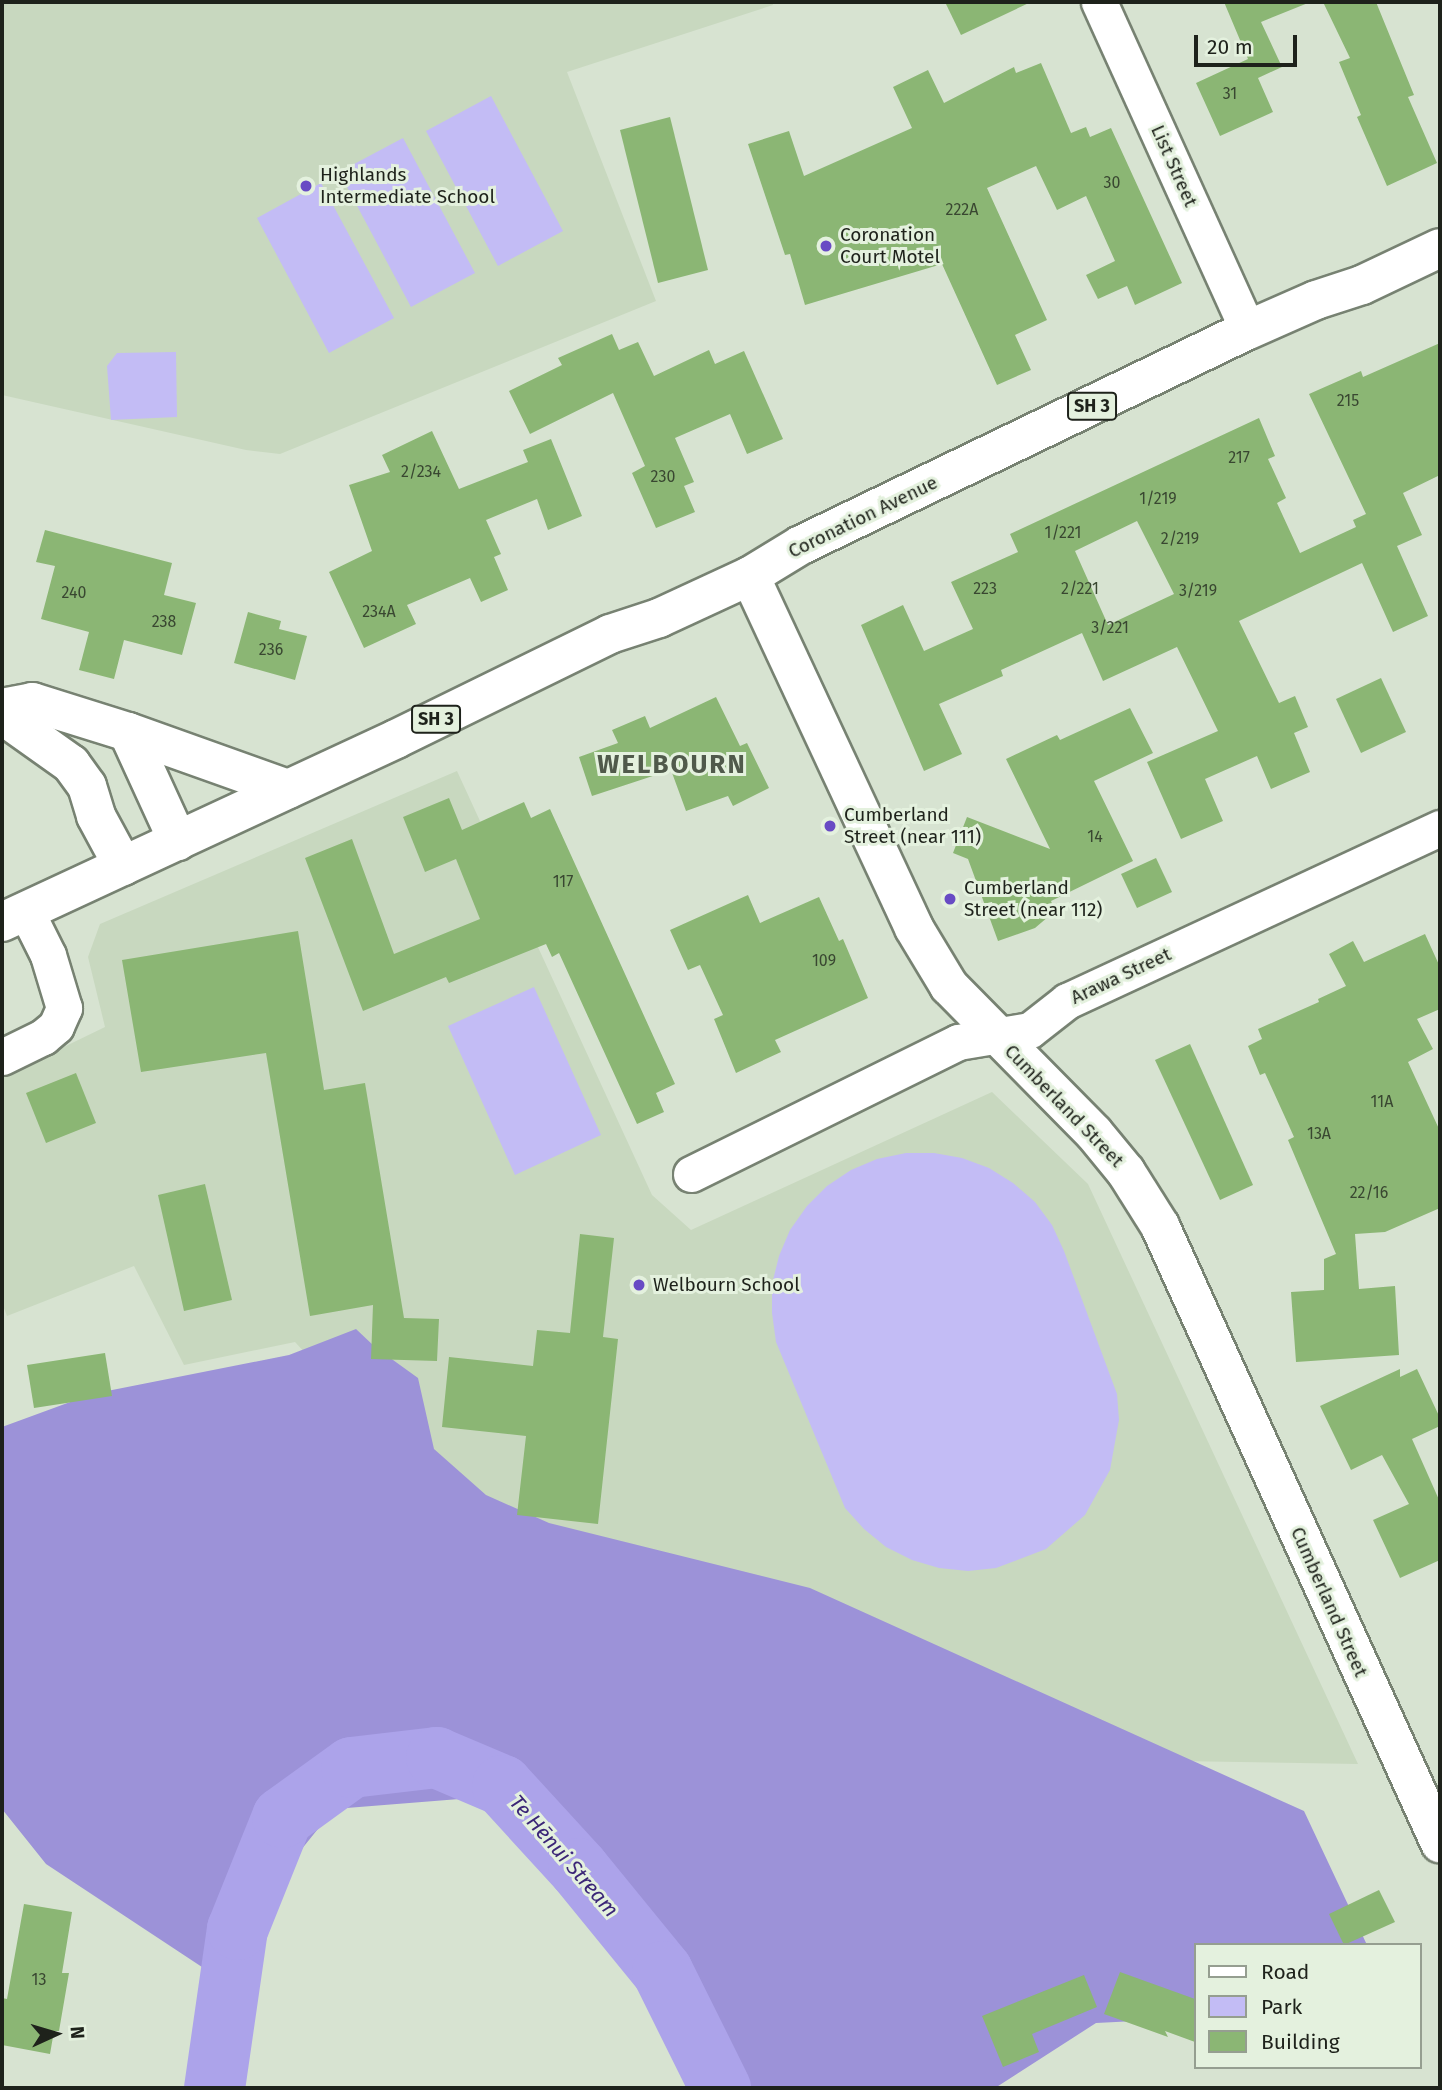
<!DOCTYPE html>
<meta charset="utf-8">
<style>
body{margin:0}
#map{position:relative;width:1442px;height:2090px;overflow:hidden;background:#d7e3d1;font-family:"Fira Sans",sans-serif}
div>[style]{position:absolute}
[style*='--x']{left:calc(var(--x)*1px);top:calc(var(--y)*1px);width:calc(var(--w)*1px);rotate:calc(var(--a)*1deg)}
.built>*{inset:0;background:#c8d8bf}
.green>*{inset:0;background:#c3bcf5}
.forest>*{inset:0;background:#9c92d8}
.river>*{height:61px;margin:-30.5px;padding:0 30.5px;transform-origin:30.5px;border-radius:30.5px;background:#aca3ea}
.building>*{inset:0;background:#8bb674}
.roads{filter:drop-shadow(2px 0 #778272) drop-shadow(-2px 0 #778272) drop-shadow(0 2px #778272) drop-shadow(0 -2px #778272)}
.minor>*{height:35px;margin:-17.5px;padding:0 17.5px;transform-origin:17.5px;border-radius:17.5px;background:#fff}
.major>*{height:38px;margin:-19px;padding:0 19px;transform-origin:19px;border-radius:19px;background:#fff}
.highway>*{height:38px;margin:-19px;padding:0 19px;transform-origin:19px;border-radius:19px;background:#fff}
.dots>*{width:19px;height:19px;translate:-50% -50%;box-sizing:border-box;border:4px solid #e4f1de;border-radius:50%}
span{translate:-50% -50%;white-space:nowrap;text-align:center;line-height:1.15;-webkit-text-stroke:6px #e4f1de;paint-order:stroke}
.number-label{font-size:16px;color:#394731}
.number-label span{-webkit-text-stroke-width:0}
.shield-label span{padding:2px 5px;background:#e4f1de;border:2px solid;border-radius:5px;-webkit-text-stroke-width:0}
.shield-label{font-size:18px;color:#1e221b;font-weight:700}
.street-label{font-size:19px;color:#1e221b}
.poi-label{font-size:19px;color:#1e221b}
.left{translate:0 -50%;text-align:left}
.water-label{font-size:21px;color:#3b2677;font-style:italic}
.district-label{font-size:26px;color:#505a4b;font-weight:700;letter-spacing:2px}
.frame{position:absolute;inset:0;border:4px solid #1e221b;pointer-events:none}
.legend{position:absolute;left:1194px;top:1943px;width:228px;height:126px;box-sizing:border-box;background:#e4f1de;border:2px solid #959e90;margin:0;padding:9px 12px;list-style:none;font-size:21px;color:#1e221b}
.legend li{display:flex;align-items:center;gap:14px;height:35px}
.legend b{width:35px;border:2px solid #959e90}
.north{position:absolute;left:21px;top:1999px;width:70px;height:70px;-webkit-text-stroke:5px #e4f1de;paint-order:stroke;rotate:86deg;font-size:19px;font-weight:700;line-height:28px;text-align:center;color:#1e221b}
.north::after{content:'';display:block;margin:auto;width:24px;height:32px;background:#1e221b;clip-path:polygon(50% 0,100% 100%,50% 72%,0 100%)}
.scale{position:absolute;left:1194px;top:35px;width:103px;height:32px;box-sizing:border-box;border:4px solid #1e221b;border-top:0;padding-left:9px;font-size:21px;line-height:24px;white-space:nowrap;color:#1e221b;-webkit-text-stroke:5px #e4f1de;paint-order:stroke}
</style>
<div id="map">
<div class="built">
<i style="clip-path:polygon(2px 2px,772px 2px,773px 5px,567px 72px,656px 301px,280px 454px,246px 450px,2px 395px)"></i>
<i style="clip-path:polygon(457px 771px,652px 1195px,691px 1230px,992px 1092px,1088px 1184px,1358px 1764px,1050px 1759px,405px 1461px,295px 1342px,184px 1365px,134px 1266px,7px 1316px,2px 1303px,2px 1077px,105px 1027px,88px 957px,100px 924px)"></i>
</div>
<div class="green">
<i style="clip-path:polygon(491px 96px,563px 231px,498px 266px,426px 131px)"></i>
<i style="clip-path:polygon(403px 138px,475px 273px,411px 307px,339px 172px)"></i>
<i style="clip-path:polygon(321px 183px,394px 318px,329px 353px,257px 218px)"></i>
<i style="clip-path:polygon(176px 352px,177px 417px,111px 420px,107px 366px,117px 353px)"></i>
<i style="clip-path:polygon(534px 987px,601px 1135px,515px 1175px,448px 1026px)"></i>
<i style="clip-path:polygon(906px 1153px,934px 1153px,962px 1158px,989px 1168px,1013px 1183px,1035px 1202px,1052px 1225px,1064px 1251px,1117px 1394px,1119px 1420px,1110px 1470px,1085px 1515px,1046px 1549px,996px 1568px,968px 1571px,939px 1568px,912px 1560px,886px 1547px,864px 1529px,845px 1508px,776px 1342px,772px 1313px,772px 1284px,779px 1256px,790px 1230px,807px 1206px,827px 1186px,851px 1170px,877px 1159px)"></i>
</div>
<div class="forest">
<i style="clip-path:polygon(356px 1329px,375px 1347px,418px 1378px,434px 1449px,486px 1495px,549px 1523px,810px 1588px,1304px 1811px,1367px 1945px,1195px 1945px,1195px 2018px,1096px 2023px,995px 2088px,712px 2088px,706px 2066px,635px 1953px,541px 1847px,472px 1798px,334px 1809px,205px 1969px,46px 1864px,2px 1809px,2px 1427px,92px 1394px,289px 1355px)"></i>
</div>
<div class="river">
<i style="--x:214;--y:2088;--w:161;--a:-81.8"></i>
<i style="--x:237;--y:1929;--w:121;--a:-68.1"></i>
<i style="--x:282;--y:1817;--w:85;--a:-35.9"></i>
<i style="--x:351;--y:1767;--w:86;--a:-6.7"></i>
<i style="--x:436;--y:1757;--w:72;--a:23"></i>
<i style="--x:502;--y:1785;--w:113;--a:47.5"></i>
<i style="--x:578;--y:1868;--w:133;--a:50.8"></i>
<i style="--x:662;--y:1971;--w:131;--a:63.6"></i>
</div>
<div class="building">
<i style="clip-path:polygon(945px 2px,1031px 2px,961px 35px)"></i>
<i style="clip-path:polygon(1224px 2px,1308px 3px,1261px 22px,1282px 67px,1258px 78px,1273px 112px,1220px 136px,1196px 83px,1248px 59px)"></i>
<i style="clip-path:polygon(1323px 2px,1376px 2px,1414px 95px,1408px 97px,1437px 163px,1387px 186px,1357px 117px,1361px 115px,1339px 62px,1350px 58px)"></i>
<i style="clip-path:polygon(1041px 63px,1071px 133px,1086px 127px,1090px 137px,1111px 128px,1182px 283px,1135px 305px,1127px 286px,1098px 299px,1086px 275px,1115px 261px,1086px 196px,1057px 210px,1036px 166px,987px 188px,1047px 320px,1015px 335px,1031px 370px,997px 385px,942px 264px,805px 305px,790px 254px,785px 255px,748px 144px,789px 131px,804px 176px,912px 128px,893px 87px,928px 70px,944px 103px,1014px 67px,1016px 73px)"></i>
<i style="clip-path:polygon(670px 117px,708px 270px,658px 283px,620px 130px)"></i>
<i style="clip-path:polygon(612px 334px,619px 350px,638px 342px,654px 376px,709px 350px,715px 364px,744px 351px,783px 439px,747px 454px,730px 414px,675px 438px,694px 482px,684px 486px,695px 512px,656px 528px,632px 473px,645px 466px,613px 393px,530px 434px,509px 391px,562px 365px,558px 358px)"></i>
<i style="clip-path:polygon(evenodd,1440px 343px,1440px 475px,1403px 493px,1422px 535px,1397px 546px,1428px 616px,1393px 632px,1362px 563px,1239px 621px,1279px 703px,1295px 696px,1308px 727px,1294px 733px,1310px 772px,1271px 789px,1257px 756px,1205px 779px,1223px 821px,1181px 839px,1147px 762px,1218px 731px,1177px 647px,1103px 681px,1082px 633px,1001px 670px,1003px 676px,939px 704px,962px 754px,924px 771px,861px 625px,903px 605px,924px 651px,973px 629px,951px 582px,1018px 552px,1010px 534px,1259px 418px,1275px 456px,1268px 459px,1286px 498px,1277px 503px,1300px 553px,1356px 527px,1353px 520px,1366px 514px,1309px 394px,1361px 371px,1363px 377px,1440px 343px,1137px 521px,1174px 594px,1108px 625px,1075px 551px,1137px 521px)"></i>
<i style="clip-path:polygon(432px 431px,459px 489px,528px 462px,523px 450px,551px 439px,582px 516px,548px 530px,537px 499px,486px 520px,501px 554px,494px 557px,508px 590px,481px 602px,470px 578px,407px 605px,416px 624px,364px 648px,329px 572px,372px 551px,349px 485px,390px 472px,382px 455px)"></i>
<i style="clip-path:polygon(45px 530px,172px 563px,164px 595px,196px 603px,182px 655px,124px 640px,114px 679px,79px 670px,89px 632px,41px 619px,55px 566px,36px 562px)"></i>
<i style="clip-path:polygon(248px 612px,281px 621px,279px 629px,307px 636px,295px 680px,234px 663px)"></i>
<i style="clip-path:polygon(1381px 678px,1406px 732px,1361px 753px,1336px 699px)"></i>
<i style="clip-path:polygon(716px 697px,740px 746px,747px 743px,769px 788px,733px 806px,728px 796px,686px 811px,671px 770px,592px 796px,579px 757px,618px 743px,612px 730px,645px 716px,650px 728px)"></i>
<i style="clip-path:polygon(1130px 708px,1153px 753px,1094px 781px,1133px 861px,1051px 901px,1055px 911px,1035px 928px,998px 941px,968px 859px,953px 853px,967px 817px,1050px 849px,1006px 759px,1057px 735px,1060px 740px)"></i>
<i style="clip-path:polygon(449px 798px,462px 830px,524px 802px,531px 818px,550px 809px,675px 1084px,656px 1093px,664px 1112px,637px 1124px,559px 953px,552px 957px,546px 944px,449px 983px,446px 977px,363px 1011px,305px 858px,352px 839px,394px 954px,480px 919px,456px 859px,425px 872px,403px 817px)"></i>
<i style="clip-path:polygon(1156px 858px,1172px 892px,1137px 908px,1121px 874px)"></i>
<i style="clip-path:polygon(748px 895px,760px 923px,819px 897px,839px 941px,843px 939px,868px 998px,775px 1040px,781px 1052px,736px 1073px,714px 1019px,723px 1015px,700px 965px,688px 970px,670px 930px)"></i>
<i style="clip-path:polygon(298px 931px,324px 1090px,365px 1083px,404px 1318px,439px 1319px,437px 1361px,371px 1359px,373px 1305px,310px 1316px,266px 1053px,141px 1072px,122px 960px)"></i>
<i style="clip-path:polygon(1425px 934px,1440px 967px,1440px 1009px,1417px 1019px,1433px 1049px,1408px 1062px,1440px 1131px,1440px 1208px,1385px 1232px,1355px 1234px,1359px 1289px,1395px 1286px,1399px 1355px,1296px 1362px,1291px 1292px,1324px 1290px,1324px 1259px,1336px 1254px,1288px 1140px,1294px 1137px,1265px 1073px,1260px 1075px,1248px 1046px,1262px 1039px,1258px 1029px,1319px 1002px,1318px 999px,1346px 986px,1329px 954px,1353px 941px,1364px 962px)"></i>
<i style="clip-path:polygon(1190px 1044px,1253px 1185px,1220px 1200px,1155px 1060px)"></i>
<i style="clip-path:polygon(76px 1073px,96px 1123px,46px 1143px,26px 1093px)"></i>
<i style="clip-path:polygon(205px 1184px,232px 1300px,184px 1311px,158px 1195px)"></i>
<i style="clip-path:polygon(580px 1234px,614px 1238px,603px 1337px,618px 1339px,598px 1524px,517px 1515px,526px 1436px,442px 1427px,449px 1357px,533px 1366px,537px 1330px,570px 1333px)"></i>
<i style="clip-path:polygon(105px 1353px,112px 1396px,34px 1408px,27px 1365px)"></i>
<i style="clip-path:polygon(1400px 1369px,1400px 1377px,1417px 1369px,1440px 1418px,1440px 1426px,1412px 1439px,1440px 1502px,1440px 1560px,1400px 1578px,1373px 1520px,1409px 1504px,1382px 1455px,1351px 1470px,1320px 1406px)"></i>
<i style="clip-path:polygon(1379px 1890px,1395px 1922px,1344px 1945px,1329px 1914px)"></i>
<i style="clip-path:polygon(24px 1904px,72px 1912px,62px 1973px,69px 1973px,59px 2031px,54px 2031px,50px 2054px,2px 2045px,2px 1998px,7px 1999px)"></i>
<i style="clip-path:polygon(1120px 1972px,1195px 1999px,1195px 2042px,1165px 2031px,1168px 2037px,1104px 2014px)"></i>
<i style="clip-path:polygon(1084px 1975px,1097px 2007px,1032px 2034px,1039px 2052px,1003px 2067px,982px 2016px)"></i>
</div>
<div class="roads">
<div class="minor">
<i style="--x:1099;--y:2;--w:360;--a:65.6"></i>
<i style="--x:2;--y:1057;--w:46;--a:-26"></i>
<i style="--x:43;--y:1037;--w:17;--a:-40"></i>
<i style="--x:56;--y:1026;--w:20;--a:-66"></i>
<i style="--x:64;--y:1008;--w:55;--a:-106.8"></i>
<i style="--x:48;--y:955;--w:49;--a:-116.6"></i>
<i style="--x:691;--y:1174;--w:298;--a:-26.3"></i>
<i style="--x:958;--y:1042;--w:73;--a:-9.5"></i>
<i style="--x:1030;--y:1030;--w:47;--a:-38.1"></i>
<i style="--x:1067;--y:1001;--w:411;--a:-24.9"></i>
</div>
<div class="major">
<i style="--x:750;--y:576;--w:388;--a:65"></i>
<i style="--x:914;--y:928;--w:68;--a:58.9"></i>
<i style="--x:949;--y:986;--w:206;--a:45.4"></i>
<i style="--x:1094;--y:1133;--w:50;--a:50.6"></i>
<i style="--x:1126;--y:1172;--w:64;--a:57.8"></i>
<i style="--x:1160;--y:1226;--w:678;--a:65.59"></i>
<i style="--x:2;--y:708;--w:31;--a:-11"></i>
<i style="--x:32;--y:702;--w:101;--a:17.4"></i>
<i style="--x:128;--y:732;--w:170;--a:19.6"></i>
<i style="--x:2;--y:715;--w:85;--a:35.4"></i>
<i style="--x:71;--y:764;--w:27;--a:54"></i>
<i style="--x:87;--y:786;--w:31;--a:73"></i>
<i style="--x:96;--y:816;--w:57;--a:61.6"></i>
<i style="--x:128;--y:732;--w:120;--a:65.4"></i>
</div>
<div class="highway">
<i style="--x:2;--y:922;--w:434;--a:-24.9"></i>
<i style="--x:396;--y:739;--w:238;--a:-26.1"></i>
<i style="--x:610;--y:634;--w:52;--a:-18.1"></i>
<i style="--x:659;--y:618;--w:100;--a:-24.8"></i>
<i style="--x:750;--y:576;--w:60;--a:-31.3"></i>
<i style="--x:801;--y:545;--w:496;--a:-25.7"></i>
<i style="--x:1248;--y:330;--w:74;--a:-23.8"></i>
<i style="--x:1316;--y:300;--w:48;--a:-18.1"></i>
<i style="--x:1362;--y:285;--w:86;--a:-25.4"></i>
</div>
</div>
<div class="dots">
<i style="left:306px;top:186px;background:#684bc4"></i>
<i style="left:826px;top:246px;background:#684bc4"></i>
<i style="left:830px;top:826px;background:#684bc4"></i>
<i style="left:950px;top:899px;background:#684bc4"></i>
<i style="left:639px;top:1285px;background:#684bc4"></i>
</div>
<div class="number-label">
<span style="left:1230px;top:94px">31</span>
<span style="left:1112px;top:183px">30</span>
<span style="left:962px;top:210px">222A</span>
<span style="left:1348px;top:401px">215</span>
<span style="left:1239px;top:458px">217</span>
<span style="left:421px;top:472px">2/234</span>
<span style="left:663px;top:477px">230</span>
<span style="left:1158px;top:499px">1/219</span>
<span style="left:1063px;top:533px">1/221</span>
<span style="left:1180px;top:539px">2/219</span>
<span style="left:985px;top:589px">223</span>
<span style="left:1080px;top:589px">2/221</span>
<span style="left:1198px;top:591px">3/219</span>
<span style="left:74px;top:593px">240</span>
<span style="left:379px;top:612px">234A</span>
<span style="left:164px;top:622px">238</span>
<span style="left:1110px;top:628px">3/221</span>
<span style="left:271px;top:650px">236</span>
<span style="left:1095px;top:837px">14</span>
<span style="left:563px;top:882px">117</span>
<span style="left:824px;top:961px">109</span>
<span style="left:1382px;top:1102px">11A</span>
<span style="left:1319px;top:1134px">13A</span>
<span style="left:1369px;top:1193px">22/16</span>
<span style="left:39px;top:1980px">13</span>
</div>
<div class="shield-label">
<span style="left:1092px;top:406px">SH 3</span>
<span style="left:436px;top:719px">SH 3</span>
</div>
<div class="street-label">
<span style="left:1174px;top:166px;rotate:66deg">List Street</span>
<span style="left:863px;top:517px;rotate:-26deg">Coronation Avenue</span>
<span style="left:1121px;top:976px;rotate:-25deg">Arawa Street</span>
<span style="left:1064px;top:1106px;rotate:46deg">Cumberland Street</span>
<span style="left:1329px;top:1602px;rotate:66deg">Cumberland Street</span>
</div>
<div class="poi-label">
<span class="left" style="left:320px;top:186px">Highlands<br>Intermediate School</span>
<span class="left" style="left:840px;top:246px">Coronation<br>Court Motel</span>
<span class="left" style="left:844px;top:826px">Cumberland<br>Street (near 111)</span>
<span class="left" style="left:964px;top:899px">Cumberland<br>Street (near 112)</span>
<span class="left" style="left:653px;top:1285px">Welbourn School</span>
</div>
<div class="water-label">
<span style="left:564px;top:1856px;rotate:49deg">Te Hēnui Stream</span>
</div>
<div class="district-label">
<span style="left:672px;top:765px">WELBOURN</span>
</div>
<div class="frame"></div>
<ul class="legend">
<li><b style="height:9px;background:#fff"></b>Road</li>
<li><b style="height:19px;background:#c3bcf5"></b>Park</li>
<li><b style="height:19px;background:#8bb674"></b>Building</li>
</ul>
<div class="north">N</div>
<div class="scale">20 m</div>
</div>
